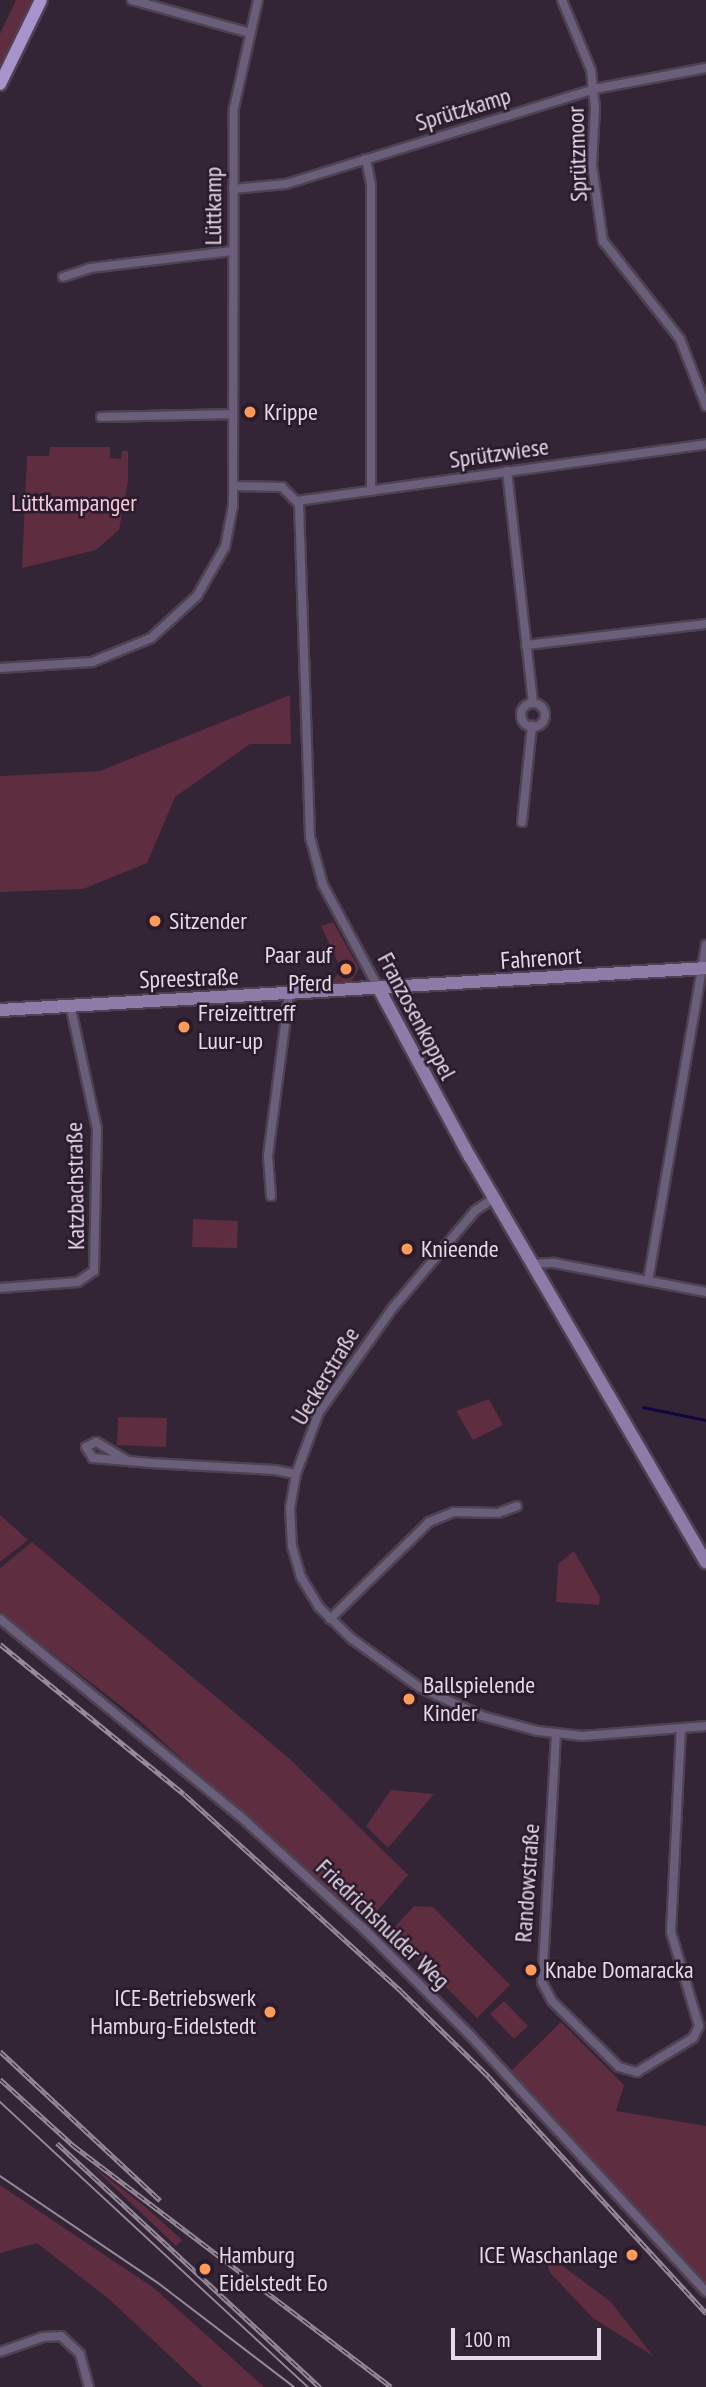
<!DOCTYPE html>
<meta charset="utf-8">
<style>
body{margin:0}
#map{position:relative;width:706px;height:2387px;overflow:hidden;background:#332436;font-family:"PT Sans Narrow",sans-serif}
div>[style]{position:absolute}
[style*='--x']{left:calc(var(--x)*1px);top:calc(var(--y)*1px);width:calc(var(--w)*1px);rotate:calc(var(--a)*1deg)}
.green>*{inset:0;background:#5e2d40}
.stream>*{height:2.5px;margin:-1.25px;padding:0 1.25px;transform-origin:1.25px;border-radius:1.25px;background:#12063e}
.roads{filter:drop-shadow(2px 0 #4f4152) drop-shadow(-2px 0 #4f4152) drop-shadow(0 2px #4f4152) drop-shadow(0 -2px #4f4152)}
.street>*{height:8px;margin:-4px;padding:0 4px;transform-origin:4px;border-radius:4px;background:#695f7a}
.street>.ring{margin:-4px;padding:0;box-sizing:content-box;background:none;border:8px solid #695f7a;border-radius:50%}
.secondary>*{height:12px;margin:-6px;padding:0 6px;transform-origin:6px;border-radius:6px;background:#8d7ca8}
.primary>*{height:12px;margin:-6px;padding:0 6px;transform-origin:6px;border-radius:6px;background:#a893cb}
.tram>*{height:2px;margin:-1px;padding:0 1px;transform-origin:1px;border-radius:1px;background:#968999}
.rail>*{height:5px;margin-top:-2.5px;transform-origin:0;background:repeating-linear-gradient(90deg,#291a2c 0 8px,#968999 0 16px);box-sizing:border-box;border-block:2px solid #968999}
.dots>*{width:19px;height:19px;translate:-50% -50%;box-sizing:border-box;border:4px solid #291a2c;border-radius:50%}
span{translate:-50% -50%;white-space:nowrap;text-align:center;line-height:1.15;-webkit-text-stroke:5px #291a2c;paint-order:stroke}
.street-label{font-size:24px;color:#e5dbe8}
.poi-label{font-size:24px;color:#e5dbe8}
.left{translate:0 -50%;text-align:left}
.right{translate:-100% -50%;text-align:right}
.park-label{font-size:24px;color:#f6cbd9}
.scale{position:absolute;left:451px;top:2328px;width:150px;height:32px;box-sizing:border-box;border:4px solid #e5dbe8;border-top:0;padding-left:9px;font-size:21px;line-height:24px;white-space:nowrap;color:#e5dbe8;-webkit-text-stroke:5px #291a2c;paint-order:stroke}
</style>
<div id="map">
<div class="green">
<i style="clip-path:polygon(16px 0,34px 0,0 69px,0 34px)"></i>
<i style="clip-path:polygon(50px 447px,110px 447px,110px 458px,121px 459px,122px 451px,128px 451px,128px 482px,119px 530px,96px 550px,22px 568px,27px 456px,49px 456px)"></i>
<i style="clip-path:polygon(290px 695px,291px 744px,250px 744px,175px 797px,147px 863px,83px 889px,0 892px,0 776px,100px 771px)"></i>
<i style="clip-path:polygon(333px 922px,359px 968px,352px 981px,332px 982px,341px 969px,321px 926px)"></i>
<i style="clip-path:polygon(193px 1219px,238px 1221px,237px 1248px,192px 1247px)"></i>
<i style="clip-path:polygon(489px 1399px,503px 1425px,473px 1440px,456px 1411px)"></i>
<i style="clip-path:polygon(118px 1417px,167px 1418px,166px 1447px,117px 1445px)"></i>
<i style="clip-path:polygon(0 1515px,28px 1540px,0 1562px)"></i>
<i style="clip-path:polygon(32px 1542px,290px 1759px,408px 1875px,365px 1925px,139px 1720px,0 1612px,0 1568px)"></i>
<i style="clip-path:polygon(574px 1551px,600px 1597px,599px 1605px,556px 1602px,558px 1564px)"></i>
<i style="clip-path:polygon(391px 1790px,434px 1794px,388px 1848px,366px 1826px)"></i>
<i style="clip-path:polygon(414px 1906px,433px 1907px,510px 1985px,477px 2018px,390px 1932px)"></i>
<i style="clip-path:polygon(504px 2001px,528px 2026px,514px 2039px,490px 2014px)"></i>
<i style="clip-path:polygon(561px 2022px,624px 2085px,616px 2111px,706px 2126px,706px 2283px,506px 2076px)"></i>
<i style="clip-path:polygon(90px 2164px,143px 2205px,182px 2240px,176px 2246px)"></i>
<i style="clip-path:polygon(0 2185px,154px 2288px,264px 2387px,203px 2387px,110px 2300px,37px 2243px,0 2253px)"></i>
<i style="clip-path:polygon(540px 2249px,611px 2302px,653px 2356px,593px 2318px,551px 2274px)"></i>
</div>
<div class="stream">
<i style="--x:643;--y:1407;--w:64;--a:11.7"></i>
</div>
<div class="roads">
<div class="street">
<i style="--x:132;--y:0;--w:123;--a:15.6"></i>
<i style="--x:562;--y:0;--w:76;--a:67.5"></i>
<i style="--x:591;--y:70;--w:38;--a:84"></i>
<i style="--x:595;--y:108;--w:57;--a:93"></i>
<i style="--x:592;--y:165;--w:77;--a:81.8"></i>
<i style="--x:603;--y:241;--w:125;--a:51.8"></i>
<i style="--x:680;--y:339;--w:72;--a:68.8"></i>
<i style="--x:366;--y:159;--w:25;--a:79"></i>
<i style="--x:371;--y:184;--w:307;--a:90"></i>
<i style="--x:233;--y:189;--w:53;--a:-5.4"></i>
<i style="--x:286;--y:184;--w:322;--a:-17.1"></i>
<i style="--x:594;--y:89;--w:114;--a:-10.6"></i>
<i style="--x:63;--y:277;--w:28;--a:-18"></i>
<i style="--x:90;--y:268;--w:143;--a:-6.8"></i>
<i style="--x:101;--y:417;--w:132;--a:-1.3"></i>
<i style="--x:507;--y:471;--w:233;--a:83.6"></i>
<i style="--x:233;--y:486;--w:49;--a:1.2"></i>
<i style="--x:282;--y:487;--w:24;--a:45"></i>
<i style="--x:299;--y:504;--w:333;--a:88.1"></i>
<i style="--x:310;--y:837;--w:50;--a:74.8"></i>
<i style="--x:323;--y:885;--w:118;--a:61.7"></i>
<i style="--x:297;--y:501;--w:413;--a:-7.9"></i>
<i style="--x:526;--y:645;--w:181;--a:-6.7"></i>
<i style="--x:0;--y:668;--w:92;--a:-3.7"></i>
<i style="--x:92;--y:662;--w:64;--a:-22.1"></i>
<i style="--x:151;--y:638;--w:62;--a:-42.4"></i>
<i style="--x:197;--y:596;--w:56;--a:-60.3"></i>
<i style="--x:225;--y:547;--w:42;--a:-79"></i>
<i style="--x:233;--y:506;--w:398;--a:-89.9"></i>
<i style="--x:234;--y:108;--w:111;--a:-77.5"></i>
<i class="ring" style="left:521px;top:703px;width:16px;height:16px"></i>
<i style="--x:522;--y:822;--w:97;--a:-84.1"></i>
<i style="--x:271;--y:1196;--w:40;--a:-94.3"></i>
<i style="--x:268;--y:1156;--w:162;--a:-82.6"></i>
<i style="--x:494;--y:1198;--w:23;--a:146"></i>
<i style="--x:475;--y:1211;--w:128;--a:130.3"></i>
<i style="--x:392;--y:1309;--w:126;--a:125.3"></i>
<i style="--x:319;--y:1412;--w:66;--a:110.4"></i>
<i style="--x:296;--y:1474;--w:35;--a:100"></i>
<i style="--x:290;--y:1508;--w:38;--a:87"></i>
<i style="--x:292;--y:1546;--w:32;--a:74"></i>
<i style="--x:301;--y:1577;--w:35;--a:59"></i>
<i style="--x:319;--y:1607;--w:46;--a:44.1"></i>
<i style="--x:352;--y:1639;--w:82;--a:35.6"></i>
<i style="--x:419;--y:1687;--w:69;--a:24.7"></i>
<i style="--x:482;--y:1716;--w:58;--a:15"></i>
<i style="--x:538;--y:1731;--w:45;--a:6.3"></i>
<i style="--x:583;--y:1736;--w:123;--a:-4.6"></i>
<i style="--x:532;--y:1264;--w:22;--a:-3"></i>
<i style="--x:554;--y:1263;--w:155;--a:10.8"></i>
<i style="--x:648;--y:1281;--w:341;--a:-80.2"></i>
<i style="--x:0;--y:1288;--w:78;--a:-4.4"></i>
<i style="--x:78;--y:1282;--w:19;--a:-35"></i>
<i style="--x:94;--y:1271;--w:142;--a:-88.8"></i>
<i style="--x:97;--y:1129;--w:128;--a:-102.2"></i>
<i style="--x:128;--y:1461;--w:37;--a:-149"></i>
<i style="--x:96;--y:1442;--w:11;--a:153"></i>
<i style="--x:86;--y:1447;--w:13;--a:58"></i>
<i style="--x:93;--y:1458;--w:35;--a:5"></i>
<i style="--x:128;--y:1461;--w:23;--a:5"></i>
<i style="--x:151;--y:1463;--w:124;--a:3.2"></i>
<i style="--x:275;--y:1470;--w:21;--a:11"></i>
<i style="--x:0;--y:1619;--w:310;--a:39.4"></i>
<i style="--x:240;--y:1816;--w:171;--a:42.4"></i>
<i style="--x:366;--y:1931;--w:146;--a:45"></i>
<i style="--x:469;--y:2034;--w:350;--a:47.4"></i>
<i style="--x:330;--y:1619;--w:139;--a:-44.4"></i>
<i style="--x:429;--y:1522;--w:27;--a:-22"></i>
<i style="--x:454;--y:1512;--w:44;--a:1.3"></i>
<i style="--x:498;--y:1513;--w:20;--a:-20"></i>
<i style="--x:556;--y:1734;--w:248;--a:93.2"></i>
<i style="--x:542;--y:1982;--w:21;--a:62"></i>
<i style="--x:552;--y:2001;--w:94;--a:44.6"></i>
<i style="--x:619;--y:2067;--w:19;--a:16"></i>
<i style="--x:637;--y:2072;--w:66;--a:-31.3"></i>
<i style="--x:693;--y:2038;--w:13;--a:-63"></i>
<i style="--x:699;--y:2026;--w:98;--a:-106.6"></i>
<i style="--x:671;--y:1932;--w:202;--a:-87.2"></i>
<i style="--x:0;--y:2352;--w:46;--a:-19.2"></i>
<i style="--x:43;--y:2337;--w:18;--a:-3"></i>
<i style="--x:61;--y:2336;--w:26;--a:43"></i>
<i style="--x:80;--y:2354;--w:34;--a:75"></i>
</div>
<div class="secondary">
<i style="--x:379;--y:989;--w:191;--a:61.6"></i>
<i style="--x:470;--y:1157;--w:469;--a:59.8"></i>
<i style="--x:0;--y:1010;--w:707;--a:-3.4"></i>
</div>
<div class="primary">
<i style="--x:0;--y:84;--w:93;--a:-64"></i>
</div>
</div>
<div class="tram">
<i style="--x:0;--y:2102;--w:420;--a:42.8"></i>
<i style="--x:0;--y:2176;--w:191;--a:34.1"></i>
<i style="--x:158;--y:2283;--w:171;--a:37.4"></i>
</div>
<div class="rail">
<i style="--x:0;--y:1644;--w:237;--a:39.2"></i>
<i style="--x:184;--y:1794;--w:293;--a:42.2"></i>
<i style="--x:401;--y:1991;--w:123;--a:44.3"></i>
<i style="--x:489;--y:2077;--w:321;--a:47.4"></i>
<i style="--x:0;--y:2051;--w:219;--a:43"></i>
<i style="--x:0;--y:2079;--w:100;--a:42.2"></i>
<i style="--x:74;--y:2146;--w:398;--a:37.2"></i>
<i style="--x:57;--y:2143;--w:359;--a:42.9"></i>
</div>
<div class="dots">
<i style="left:250px;top:412px;background:#fe9b59"></i>
<i style="left:155px;top:921px;background:#fe9b59"></i>
<i style="left:346px;top:969px;background:#fe9b59"></i>
<i style="left:184px;top:1027px;background:#fe9b59"></i>
<i style="left:407px;top:1249px;background:#fe9b59"></i>
<i style="left:409px;top:1699px;background:#fe9b59"></i>
<i style="left:531px;top:1970px;background:#fe9b59"></i>
<i style="left:270px;top:2012px;background:#fe9b59"></i>
<i style="left:632px;top:2255px;background:#fe9b59"></i>
<i style="left:205px;top:2269px;background:#fe9b59"></i>
</div>
<div class="street-label">
<span style="left:463px;top:109px;rotate:-17deg">Sprützkamp</span>
<span style="left:577px;top:154px;rotate:-92deg">Sprützmoor</span>
<span style="left:213px;top:206px;rotate:-90deg">Lüttkamp</span>
<span style="left:499px;top:453px;rotate:-8deg">Sprützwiese</span>
<span style="left:541px;top:958px;rotate:-4deg">Fahrenort</span>
<span style="left:189px;top:978px;rotate:-2deg">Spreestraße</span>
<span style="left:417px;top:1016px;rotate:62deg">Franzosenkoppel</span>
<span style="left:75px;top:1186px;rotate:-91deg">Katzbachstraße</span>
<span style="left:325px;top:1376px;rotate:-59deg">Ueckerstraße</span>
<span style="left:527px;top:1883px;rotate:-86deg">Randowstraße</span>
<span style="left:383px;top:1924px;rotate:44deg">Friedrichshulder Weg</span>
</div>
<div class="poi-label">
<span class="left" style="left:264px;top:412px">Krippe</span>
<span class="left" style="left:169px;top:921px">Sitzender</span>
<span class="right" style="left:332px;top:969px">Paar auf<br>Pferd</span>
<span class="left" style="left:198px;top:1027px">Freizeittreff<br>Luur-up</span>
<span class="left" style="left:421px;top:1249px">Knieende</span>
<span class="left" style="left:423px;top:1699px">Ballspielende<br>Kinder</span>
<span class="left" style="left:545px;top:1970px">Knabe Domaracka</span>
<span class="right" style="left:256px;top:2012px">ICE-Betriebswerk<br>Hamburg-Eidelstedt</span>
<span class="left" style="left:219px;top:2269px">Hamburg<br>Eidelstedt Eo</span>
<span class="right" style="left:618px;top:2255px">ICE Waschanlage</span>
</div>
<div class="park-label">
<span style="left:74px;top:503px">Lüttkampanger</span>
</div>
<div class="scale">100 m</div>
</div>
